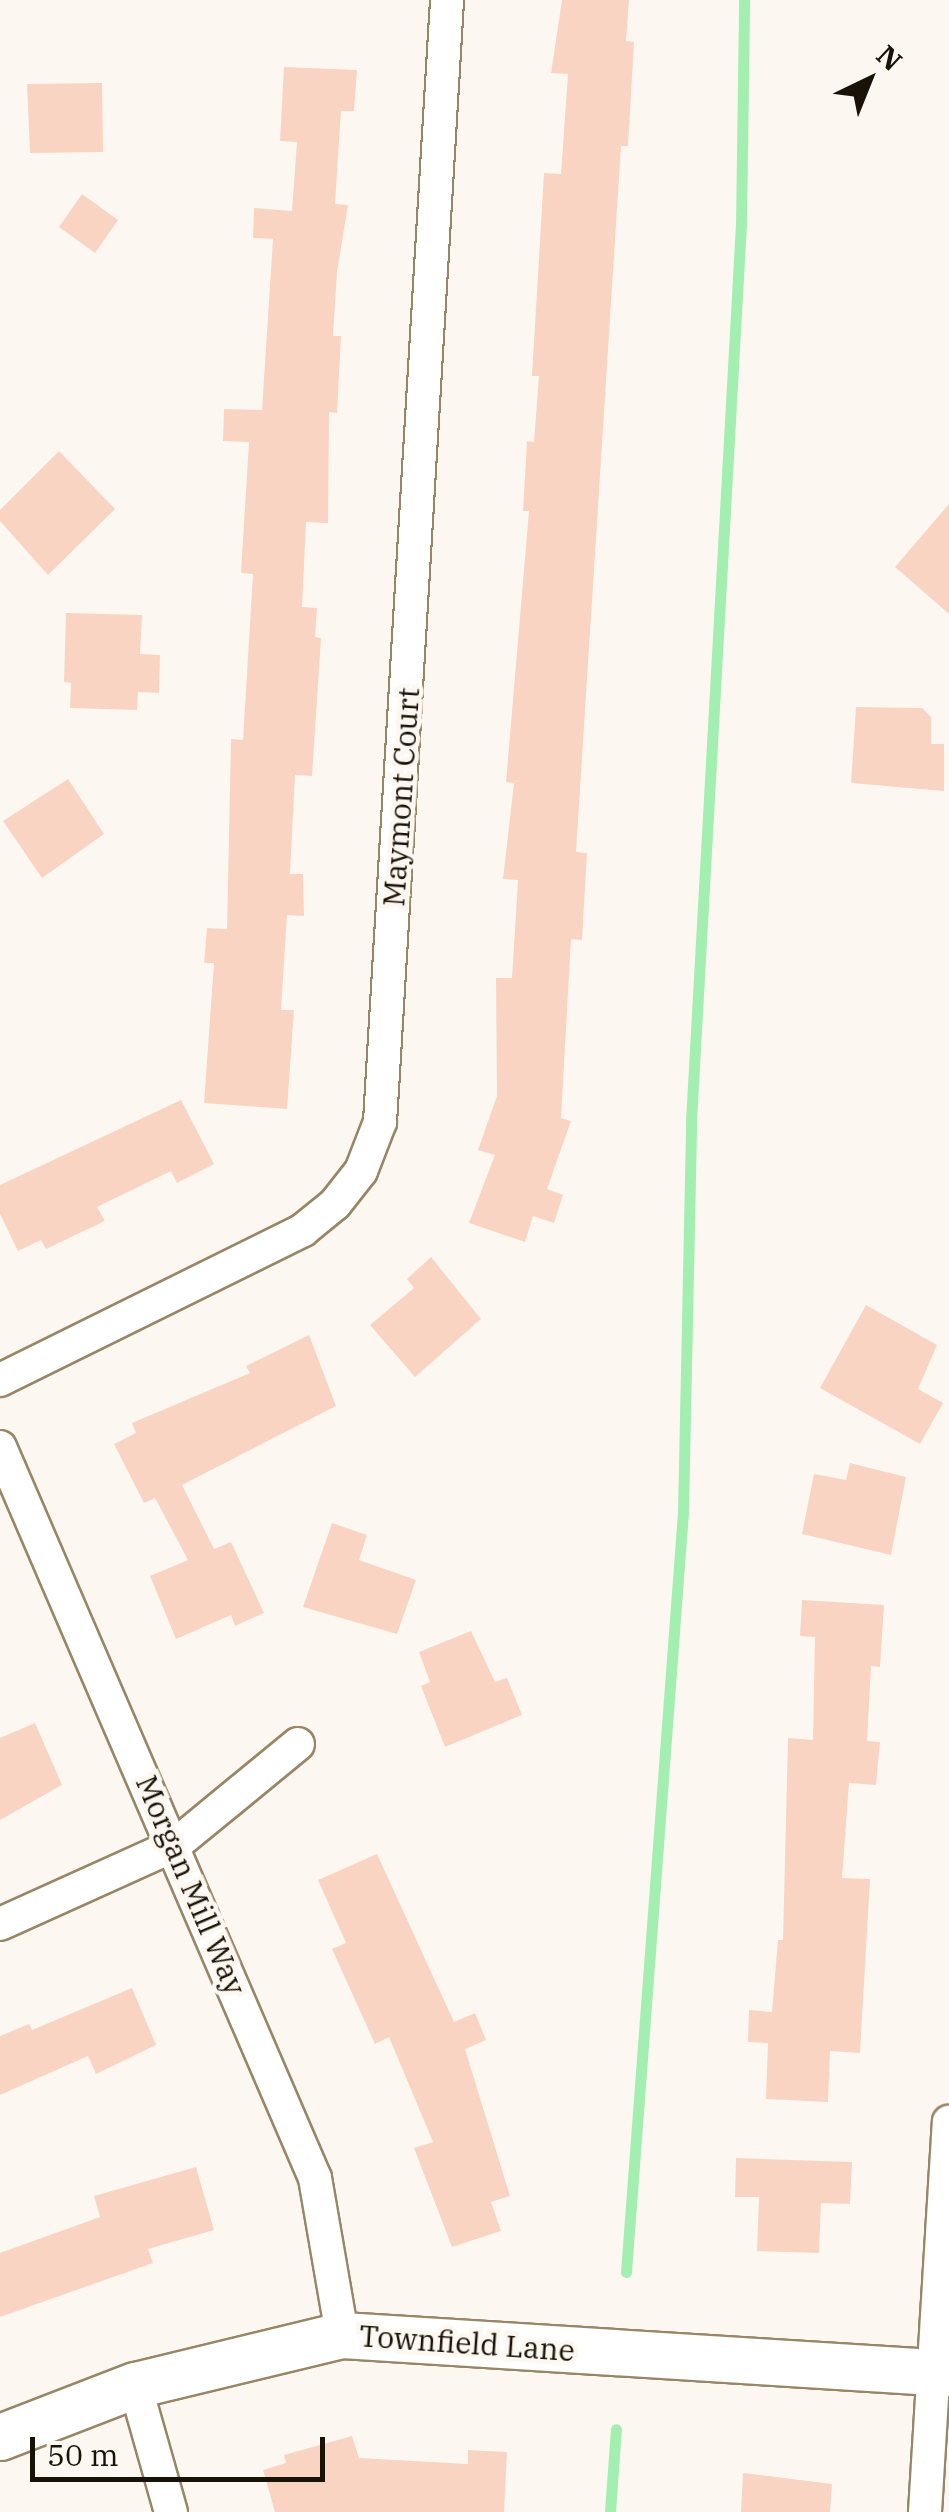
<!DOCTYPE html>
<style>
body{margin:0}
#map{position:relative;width:949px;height:2512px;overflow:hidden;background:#fcf8f1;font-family:"IBM Plex Serif",serif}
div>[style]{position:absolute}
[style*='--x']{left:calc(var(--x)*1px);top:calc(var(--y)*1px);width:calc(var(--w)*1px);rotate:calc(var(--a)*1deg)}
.stream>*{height:11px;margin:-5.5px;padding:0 5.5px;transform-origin:5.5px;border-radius:5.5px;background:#a3efb1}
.building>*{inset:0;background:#fad4c2}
.roads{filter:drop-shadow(2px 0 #988667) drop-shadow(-2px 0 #988667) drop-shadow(0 2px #988667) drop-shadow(0 -2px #988667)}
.street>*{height:32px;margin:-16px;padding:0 16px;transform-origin:16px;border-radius:16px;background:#fff}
.secondary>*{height:45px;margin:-22.5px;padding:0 22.5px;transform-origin:22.5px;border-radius:22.5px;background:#fff}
span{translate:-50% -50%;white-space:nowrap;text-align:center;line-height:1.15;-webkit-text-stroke:9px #fcf8f1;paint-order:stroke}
.street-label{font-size:30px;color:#191206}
.north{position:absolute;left:819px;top:30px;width:100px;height:100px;-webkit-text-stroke:8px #fcf8f1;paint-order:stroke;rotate:43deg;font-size:28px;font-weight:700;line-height:40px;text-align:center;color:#191206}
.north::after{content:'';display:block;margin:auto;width:35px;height:45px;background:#191206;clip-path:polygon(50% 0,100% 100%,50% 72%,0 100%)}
.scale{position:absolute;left:30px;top:2437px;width:295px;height:45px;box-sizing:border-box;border:5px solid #191206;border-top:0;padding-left:12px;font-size:30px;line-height:35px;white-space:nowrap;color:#191206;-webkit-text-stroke:8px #fcf8f1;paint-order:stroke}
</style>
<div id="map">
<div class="stream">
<i style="--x:626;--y:2272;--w:762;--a:-85.71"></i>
<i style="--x:683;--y:1512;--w:391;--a:-88.8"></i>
<i style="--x:691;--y:1121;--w:898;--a:-86.81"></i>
<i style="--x:741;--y:224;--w:224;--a:-89.2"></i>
<i style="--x:610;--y:2512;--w:83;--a:-85.9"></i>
</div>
<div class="building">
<i style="clip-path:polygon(562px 0,629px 0,626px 41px,634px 42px,628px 146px,621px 146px,576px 852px,587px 853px,582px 940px,571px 939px,561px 1118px,571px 1121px,547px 1189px,563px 1195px,554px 1223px,533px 1216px,525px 1242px,469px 1223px,495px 1155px,478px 1150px,497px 1096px,496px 978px,512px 978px,518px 880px,503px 879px,514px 783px,506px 782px,529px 511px,523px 511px,527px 441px,534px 442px,539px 376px,532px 376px,544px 173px,561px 174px,568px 74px,551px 73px)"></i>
<i style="clip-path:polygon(284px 67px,357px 70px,354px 111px,341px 111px,335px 204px,348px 205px,337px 272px,333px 336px,341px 336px,337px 413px,329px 412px,328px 523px,306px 522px,302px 607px,317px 608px,315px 637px,321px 638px,312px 776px,295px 775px,290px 874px,303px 874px,304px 916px,287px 915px,281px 1010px,294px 1010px,287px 1109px,204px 1103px,214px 963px,204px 963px,207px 928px,227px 929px,231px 739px,243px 740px,253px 574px,241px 573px,249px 442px,223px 441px,224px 409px,262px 410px,273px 239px,253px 238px,254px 208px,292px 211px,297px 142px,280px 141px)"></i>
<i style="clip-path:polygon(102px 83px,103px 152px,30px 153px,27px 84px)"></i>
<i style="clip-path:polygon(82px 194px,118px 220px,95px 253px,59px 227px)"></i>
<i style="clip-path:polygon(59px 451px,115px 509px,48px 575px,0 521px,0 510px)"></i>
<i style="clip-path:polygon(949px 504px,949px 614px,895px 567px)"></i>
<i style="clip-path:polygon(66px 613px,142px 615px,140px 654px,160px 655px,159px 693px,138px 692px,137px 710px,70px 708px,71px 683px,64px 682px)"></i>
<i style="clip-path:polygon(856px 707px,922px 708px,931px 717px,931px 744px,944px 744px,944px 791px,851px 783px)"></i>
<i style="clip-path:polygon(68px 779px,104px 834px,42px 878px,3px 821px)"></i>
<i style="clip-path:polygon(181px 1100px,214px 1164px,177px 1183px,171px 1171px,97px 1207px,105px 1221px,46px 1249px,41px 1240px,18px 1251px,0 1214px,0 1185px)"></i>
<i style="clip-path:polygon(431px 1257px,481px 1319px,415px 1377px,370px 1325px,414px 1288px,407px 1279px)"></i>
<i style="clip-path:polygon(866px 1305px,937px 1345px,918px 1389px,943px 1403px,920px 1444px,820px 1388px)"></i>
<i style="clip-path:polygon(309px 1335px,336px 1406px,182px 1485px,214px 1549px,231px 1542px,264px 1613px,235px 1626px,231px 1615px,176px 1639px,150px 1576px,188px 1560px,155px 1498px,144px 1503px,114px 1444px,136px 1433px,132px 1423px,250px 1373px,246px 1366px)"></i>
<i style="clip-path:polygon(850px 1463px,906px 1477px,891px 1555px,802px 1534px,814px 1474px,846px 1480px)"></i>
<i style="clip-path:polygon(332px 1523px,367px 1535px,359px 1560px,416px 1580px,397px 1634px,303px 1607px)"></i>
<i style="clip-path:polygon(802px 1600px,884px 1605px,880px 1667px,871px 1666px,867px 1741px,880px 1742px,876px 1785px,849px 1783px,842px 1878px,870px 1879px,860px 2053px,830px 2051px,828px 2102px,766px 2099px,768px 2043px,748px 2042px,749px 2010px,772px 2012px,778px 1940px,783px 1940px,788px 1738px,813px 1740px,815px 1637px,800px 1636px)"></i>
<i style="clip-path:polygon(471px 1631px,495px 1682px,507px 1678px,522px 1715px,445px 1747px,421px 1686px,430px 1682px,419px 1652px)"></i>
<i style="clip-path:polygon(35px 1723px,62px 1785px,0 1820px,0 1738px)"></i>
<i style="clip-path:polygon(377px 1854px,454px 2022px,475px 2013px,486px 2040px,465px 2049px,510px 2196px,491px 2202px,501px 2231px,452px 2247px,414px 2148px,433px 2142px,389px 2037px,375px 2044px,332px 1949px,346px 1943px,318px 1880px)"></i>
<i style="clip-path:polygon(132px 1988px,156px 2045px,96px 2074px,88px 2056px,0 2095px,0 2036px,29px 2024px,32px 2030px)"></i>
<i style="clip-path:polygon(736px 2158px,852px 2162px,850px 2204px,821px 2203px,819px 2253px,757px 2251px,759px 2197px,735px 2197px)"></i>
<i style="clip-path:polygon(196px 2167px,214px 2230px,148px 2249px,153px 2263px,0 2317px,0 2253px,100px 2217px,94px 2196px)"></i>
<i style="clip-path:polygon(352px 2436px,359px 2458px,468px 2464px,468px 2450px,507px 2452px,504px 2512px,275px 2512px,263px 2470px,286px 2463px,284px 2455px)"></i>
<i style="clip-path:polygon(743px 2473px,832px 2484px,830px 2512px,741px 2512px)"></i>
</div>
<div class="roads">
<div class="street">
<i style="--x:0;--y:1380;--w:338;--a:-26.3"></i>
<i style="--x:303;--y:1230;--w:41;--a:-39.1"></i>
<i style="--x:335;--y:1204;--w:42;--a:-51.8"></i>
<i style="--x:361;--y:1171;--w:53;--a:-68.8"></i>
<i style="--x:380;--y:1122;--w:1124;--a:-86.58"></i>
<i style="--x:0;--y:1447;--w:796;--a:66.69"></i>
<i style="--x:315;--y:2178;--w:159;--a:80.2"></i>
<i style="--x:0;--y:1924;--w:192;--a:-24.3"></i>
<i style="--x:175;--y:1845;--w:159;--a:-39.4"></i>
<i style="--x:135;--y:2385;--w:132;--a:74.2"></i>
<i style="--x:925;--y:2512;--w:391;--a:-86.5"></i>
</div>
<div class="secondary">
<i style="--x:0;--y:2437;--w:145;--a:-21.1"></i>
<i style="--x:135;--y:2385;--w:213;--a:-13.6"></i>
<i style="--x:342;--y:2335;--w:608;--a:3.58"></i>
</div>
</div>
<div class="street-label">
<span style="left:401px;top:797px;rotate:-86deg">Maymont Court</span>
<span style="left:191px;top:1885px;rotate:67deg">Morgan Mill Way</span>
<span style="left:467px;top:2343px;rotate:4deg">Townfield Lane</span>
</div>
<div class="north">N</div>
<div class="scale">50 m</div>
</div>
